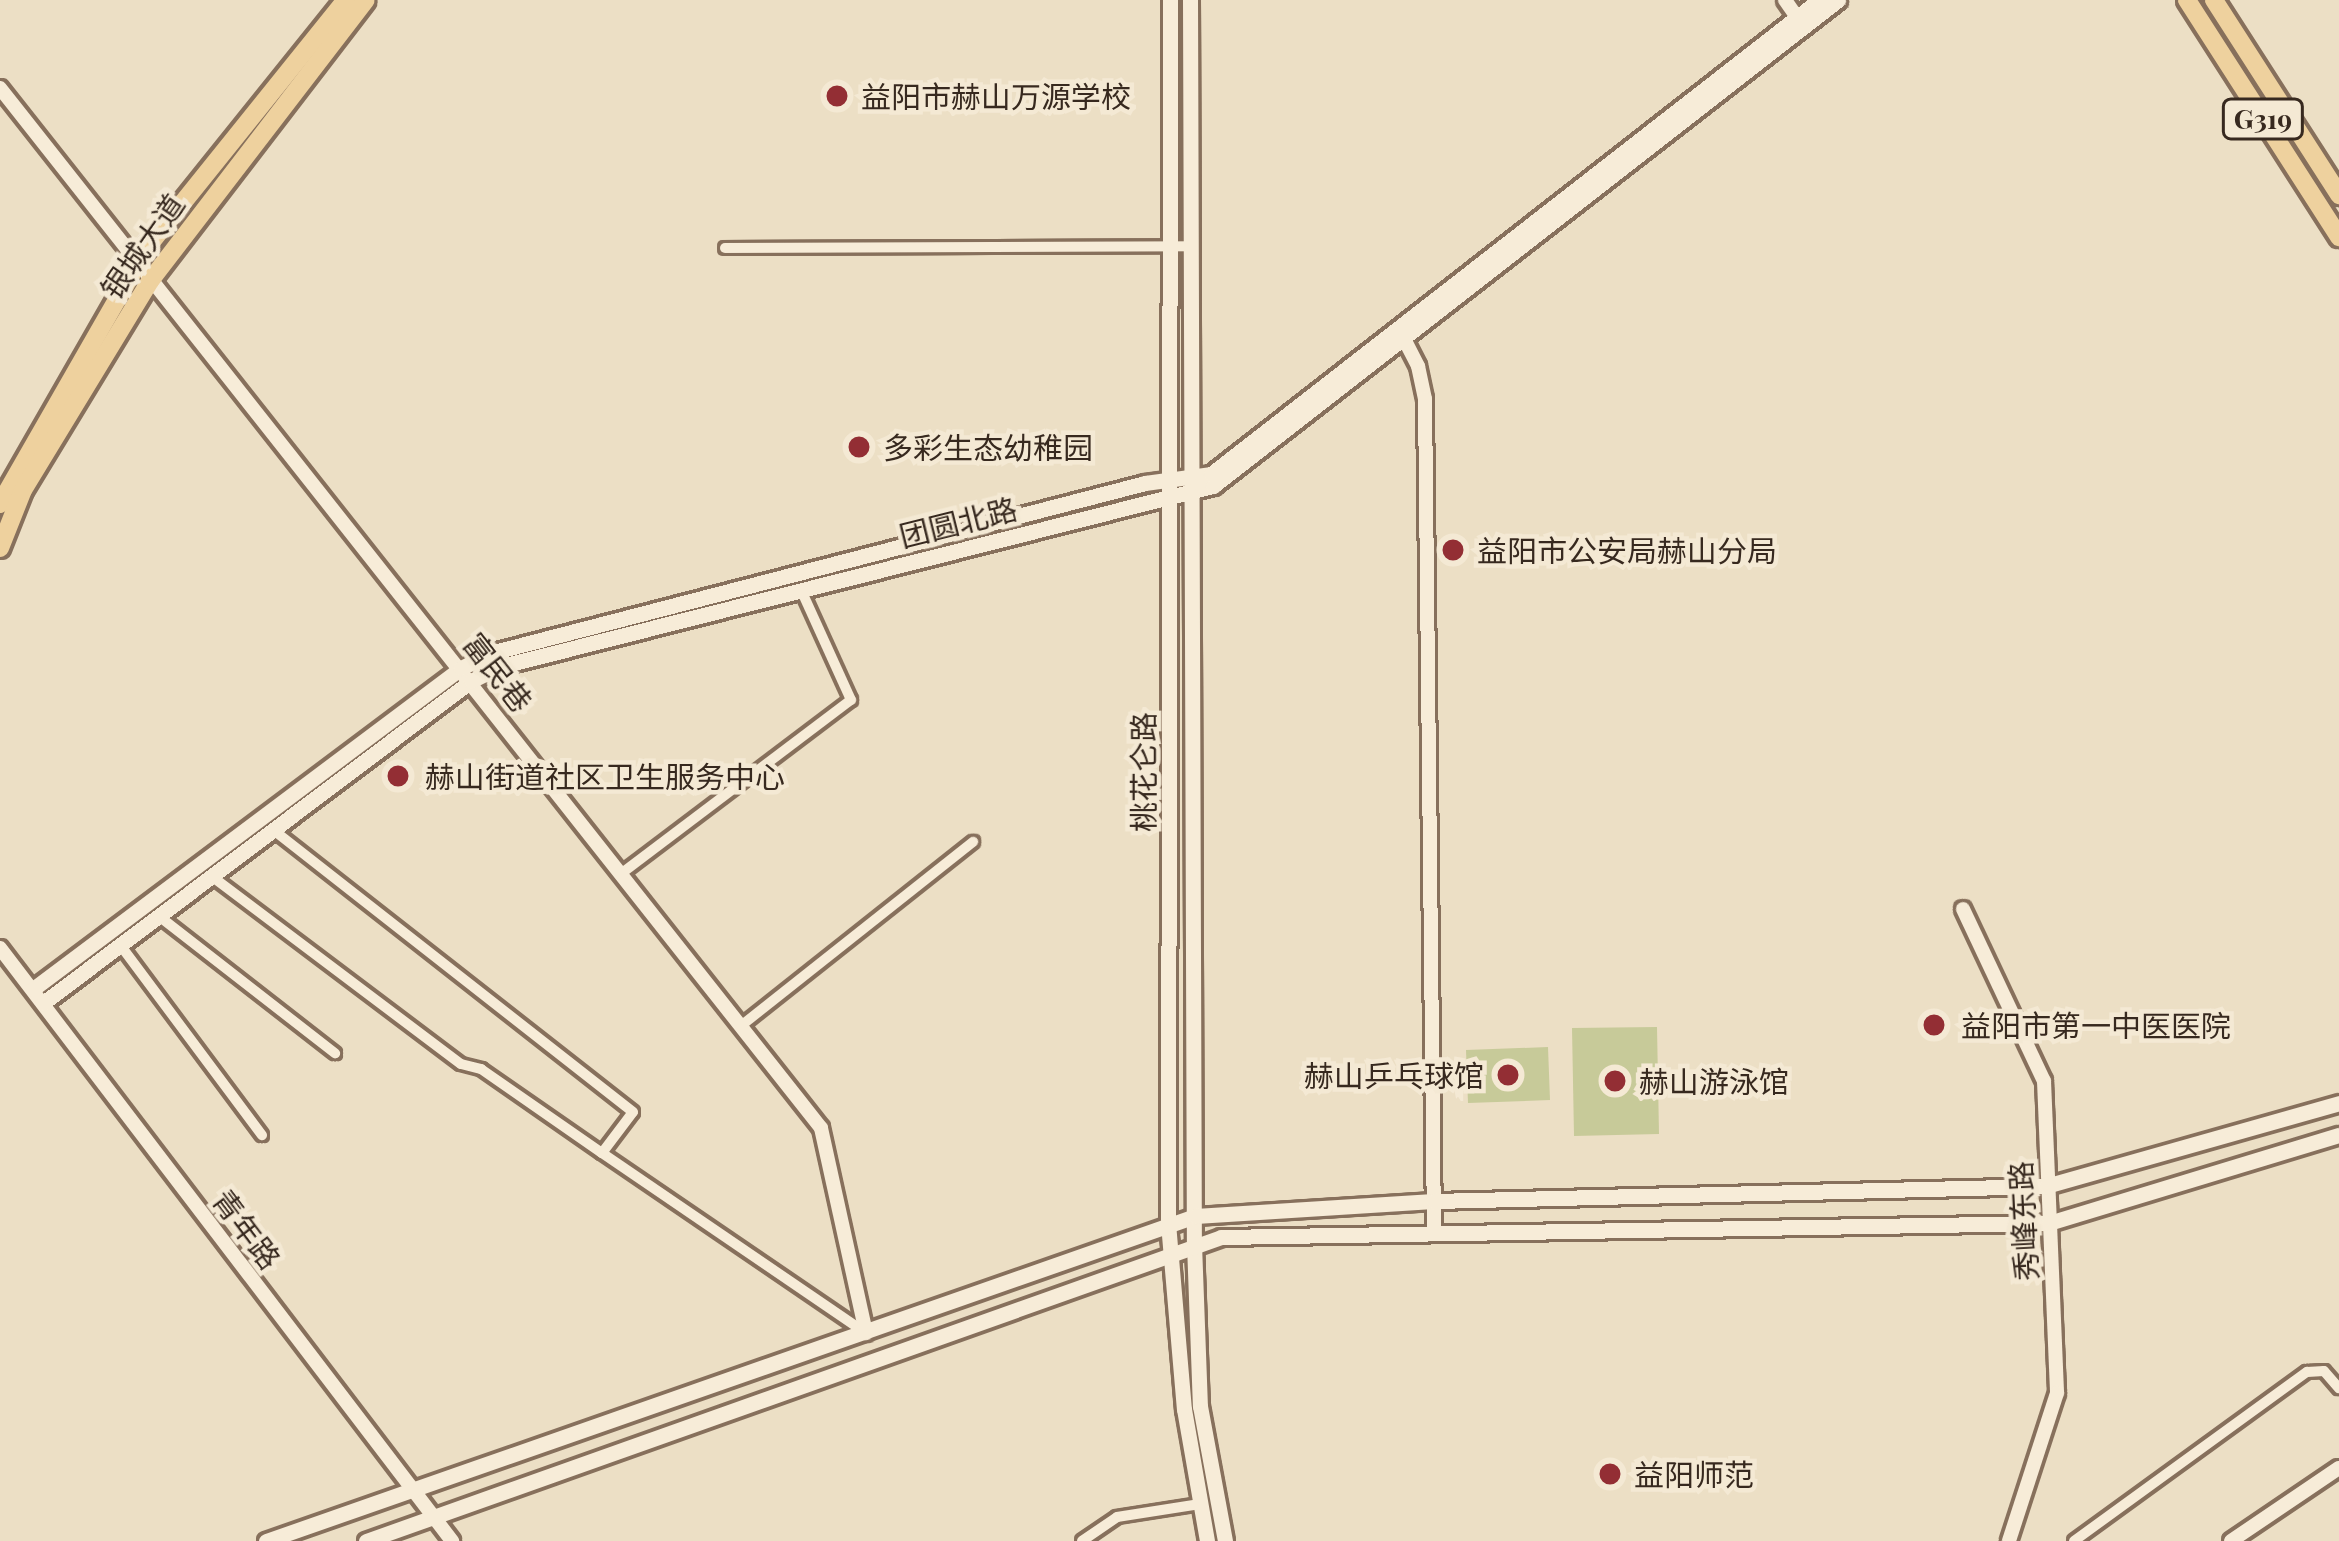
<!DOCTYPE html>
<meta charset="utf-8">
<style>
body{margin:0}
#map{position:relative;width:2339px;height:1541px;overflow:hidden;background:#ecdfc5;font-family:"Playfair Display","Noto Sans SC",serif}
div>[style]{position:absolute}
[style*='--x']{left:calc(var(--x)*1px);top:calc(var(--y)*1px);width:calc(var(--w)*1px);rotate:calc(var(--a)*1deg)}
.green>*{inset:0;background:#c7ca99}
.roads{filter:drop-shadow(3px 0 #87705c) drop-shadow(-3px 0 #87705c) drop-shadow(0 3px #87705c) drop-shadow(0 -3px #87705c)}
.minor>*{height:10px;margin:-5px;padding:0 5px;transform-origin:5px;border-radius:5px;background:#f7ecd8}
.tertiary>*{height:14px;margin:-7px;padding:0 7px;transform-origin:7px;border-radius:7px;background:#f7ecd8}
.secondary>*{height:15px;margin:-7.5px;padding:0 7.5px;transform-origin:7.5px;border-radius:7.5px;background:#f7ecd8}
.primary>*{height:18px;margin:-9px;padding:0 9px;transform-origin:9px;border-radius:9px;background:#eed19e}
.dots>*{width:33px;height:33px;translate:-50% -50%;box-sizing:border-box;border:6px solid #f4e9d4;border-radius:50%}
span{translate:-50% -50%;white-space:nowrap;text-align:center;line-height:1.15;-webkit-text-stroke:9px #f4e9d4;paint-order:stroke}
.shield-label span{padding:3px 9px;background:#f4e9d4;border:3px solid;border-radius:9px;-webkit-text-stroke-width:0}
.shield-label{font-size:27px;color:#37291f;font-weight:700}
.poi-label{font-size:30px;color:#37291f}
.left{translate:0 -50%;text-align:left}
.right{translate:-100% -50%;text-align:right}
.street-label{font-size:30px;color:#37291f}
</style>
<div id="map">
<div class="green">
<i style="clip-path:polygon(1657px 1027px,1659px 1134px,1574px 1136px,1572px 1028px)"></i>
<i style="clip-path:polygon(1548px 1047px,1550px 1100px,1468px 1103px,1466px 1050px)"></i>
</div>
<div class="roads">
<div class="minor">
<i style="--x:725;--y:248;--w:467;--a:-0.2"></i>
<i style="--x:622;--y:873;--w:287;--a:-37.1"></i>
<i style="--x:851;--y:700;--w:121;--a:-114.4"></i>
<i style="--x:214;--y:878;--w:309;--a:37"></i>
<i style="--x:461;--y:1064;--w:21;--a:14"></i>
<i style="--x:481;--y:1069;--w:147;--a:34.8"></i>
<i style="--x:602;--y:1153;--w:51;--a:-52.9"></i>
<i style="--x:633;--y:1112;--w:454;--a:-141.9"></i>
<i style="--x:160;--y:917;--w:222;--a:37.9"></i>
<i style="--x:121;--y:946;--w:236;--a:53.3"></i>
<i style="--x:742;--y:1025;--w:295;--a:-38.4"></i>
<i style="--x:602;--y:1153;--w:320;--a:34.3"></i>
<i style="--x:1082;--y:1541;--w:42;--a:-34.4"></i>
<i style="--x:1117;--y:1517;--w:84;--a:-8.9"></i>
<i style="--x:2074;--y:1541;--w:288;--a:-36"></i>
<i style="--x:2307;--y:1372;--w:17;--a:-3"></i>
<i style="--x:2324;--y:1371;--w:23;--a:49"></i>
</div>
<div class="tertiary">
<i style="--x:1785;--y:0;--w:21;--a:55"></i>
<i style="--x:0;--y:88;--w:1325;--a:51.71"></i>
<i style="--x:821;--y:1128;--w:210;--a:77.6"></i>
<i style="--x:1399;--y:329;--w:42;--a:62.8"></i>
<i style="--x:1418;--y:366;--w:34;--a:78"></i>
<i style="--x:1425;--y:399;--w:834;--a:89.38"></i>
<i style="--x:1963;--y:909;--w:190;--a:64.8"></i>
<i style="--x:2044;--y:1081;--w:312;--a:87.6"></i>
<i style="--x:2057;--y:1393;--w:156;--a:108"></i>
<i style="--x:0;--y:948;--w:746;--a:52.68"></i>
<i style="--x:2231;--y:1541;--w:130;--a:-34.1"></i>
</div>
<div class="secondary">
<i style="--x:1170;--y:0;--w:1223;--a:90.09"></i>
<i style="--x:1168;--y:1223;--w:187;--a:85.1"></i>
<i style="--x:1184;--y:1409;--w:134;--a:80.1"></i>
<i style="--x:1190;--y:0;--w:1244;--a:89.82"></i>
<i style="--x:1194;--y:1244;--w:162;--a:87.9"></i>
<i style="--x:1200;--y:1406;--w:137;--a:79.5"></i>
<i style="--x:33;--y:989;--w:535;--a:-36.87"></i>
<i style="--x:461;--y:668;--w:37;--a:-26"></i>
<i style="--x:494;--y:652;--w:673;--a:-14.55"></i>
<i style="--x:1145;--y:483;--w:67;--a:-7.8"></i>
<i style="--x:1211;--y:474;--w:771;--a:-37.94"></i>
<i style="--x:43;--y:1003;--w:536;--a:-36.96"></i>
<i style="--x:471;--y:681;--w:30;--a:-27"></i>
<i style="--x:498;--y:667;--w:738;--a:-14.21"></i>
<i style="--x:1213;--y:486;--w:792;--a:-37.87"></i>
<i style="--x:266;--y:1541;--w:984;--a:-19.28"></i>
<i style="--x:1195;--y:1216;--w:239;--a:-3.6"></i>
<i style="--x:1434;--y:1201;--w:612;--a:-1.4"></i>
<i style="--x:2046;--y:1186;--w:305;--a:-15.8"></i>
<i style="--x:366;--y:1541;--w:907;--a:-19.57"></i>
<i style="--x:1221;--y:1237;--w:828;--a:-0.97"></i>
<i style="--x:2049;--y:1223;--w:303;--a:-16.9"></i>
</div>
<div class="primary">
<i style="--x:2187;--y:0;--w:282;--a:57.3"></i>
<i style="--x:2214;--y:0;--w:232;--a:57.3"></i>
<i style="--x:0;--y:504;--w:297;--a:-60.2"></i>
<i style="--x:148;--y:246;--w:316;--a:-51.2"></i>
<i style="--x:0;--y:548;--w:62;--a:-68.4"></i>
<i style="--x:23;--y:490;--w:245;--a:-58.7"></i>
<i style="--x:150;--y:281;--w:354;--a:-52.5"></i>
</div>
</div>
<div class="dots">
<i style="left:837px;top:96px;background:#932e34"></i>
<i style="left:859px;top:447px;background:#932e34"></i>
<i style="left:1453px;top:550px;background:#932e34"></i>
<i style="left:398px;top:776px;background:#932e34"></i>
<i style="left:1934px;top:1025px;background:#932e34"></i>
<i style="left:1508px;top:1075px;background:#932e34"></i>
<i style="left:1615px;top:1081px;background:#932e34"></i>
<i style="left:1610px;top:1474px;background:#932e34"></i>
</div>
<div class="shield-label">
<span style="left:2263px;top:119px">G319</span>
</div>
<div class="poi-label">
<span class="left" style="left:861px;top:96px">益阳市赫山万源学校</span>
<span class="left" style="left:883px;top:447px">多彩生态幼稚园</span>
<span class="left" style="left:1477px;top:550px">益阳市公安局赫山分局</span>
<span class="left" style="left:425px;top:776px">赫山街道社区卫生服务中心</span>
<span class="left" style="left:1961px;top:1025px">益阳市第一中医医院</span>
<span class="right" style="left:1484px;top:1075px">赫山乒乓球馆</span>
<span class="left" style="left:1639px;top:1081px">赫山游泳馆</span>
<span class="left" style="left:1634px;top:1474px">益阳师范</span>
</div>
<div class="street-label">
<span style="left:142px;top:246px;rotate:-55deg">银城大道</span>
<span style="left:958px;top:522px;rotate:-14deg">团圆北路</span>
<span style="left:498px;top:672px;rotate:52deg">富民巷</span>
<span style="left:1143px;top:772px;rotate:-90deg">桃花仑路</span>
<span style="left:2023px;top:1221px;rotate:-93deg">秀峰东路</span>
<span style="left:247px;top:1229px;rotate:53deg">青年路</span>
</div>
</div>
